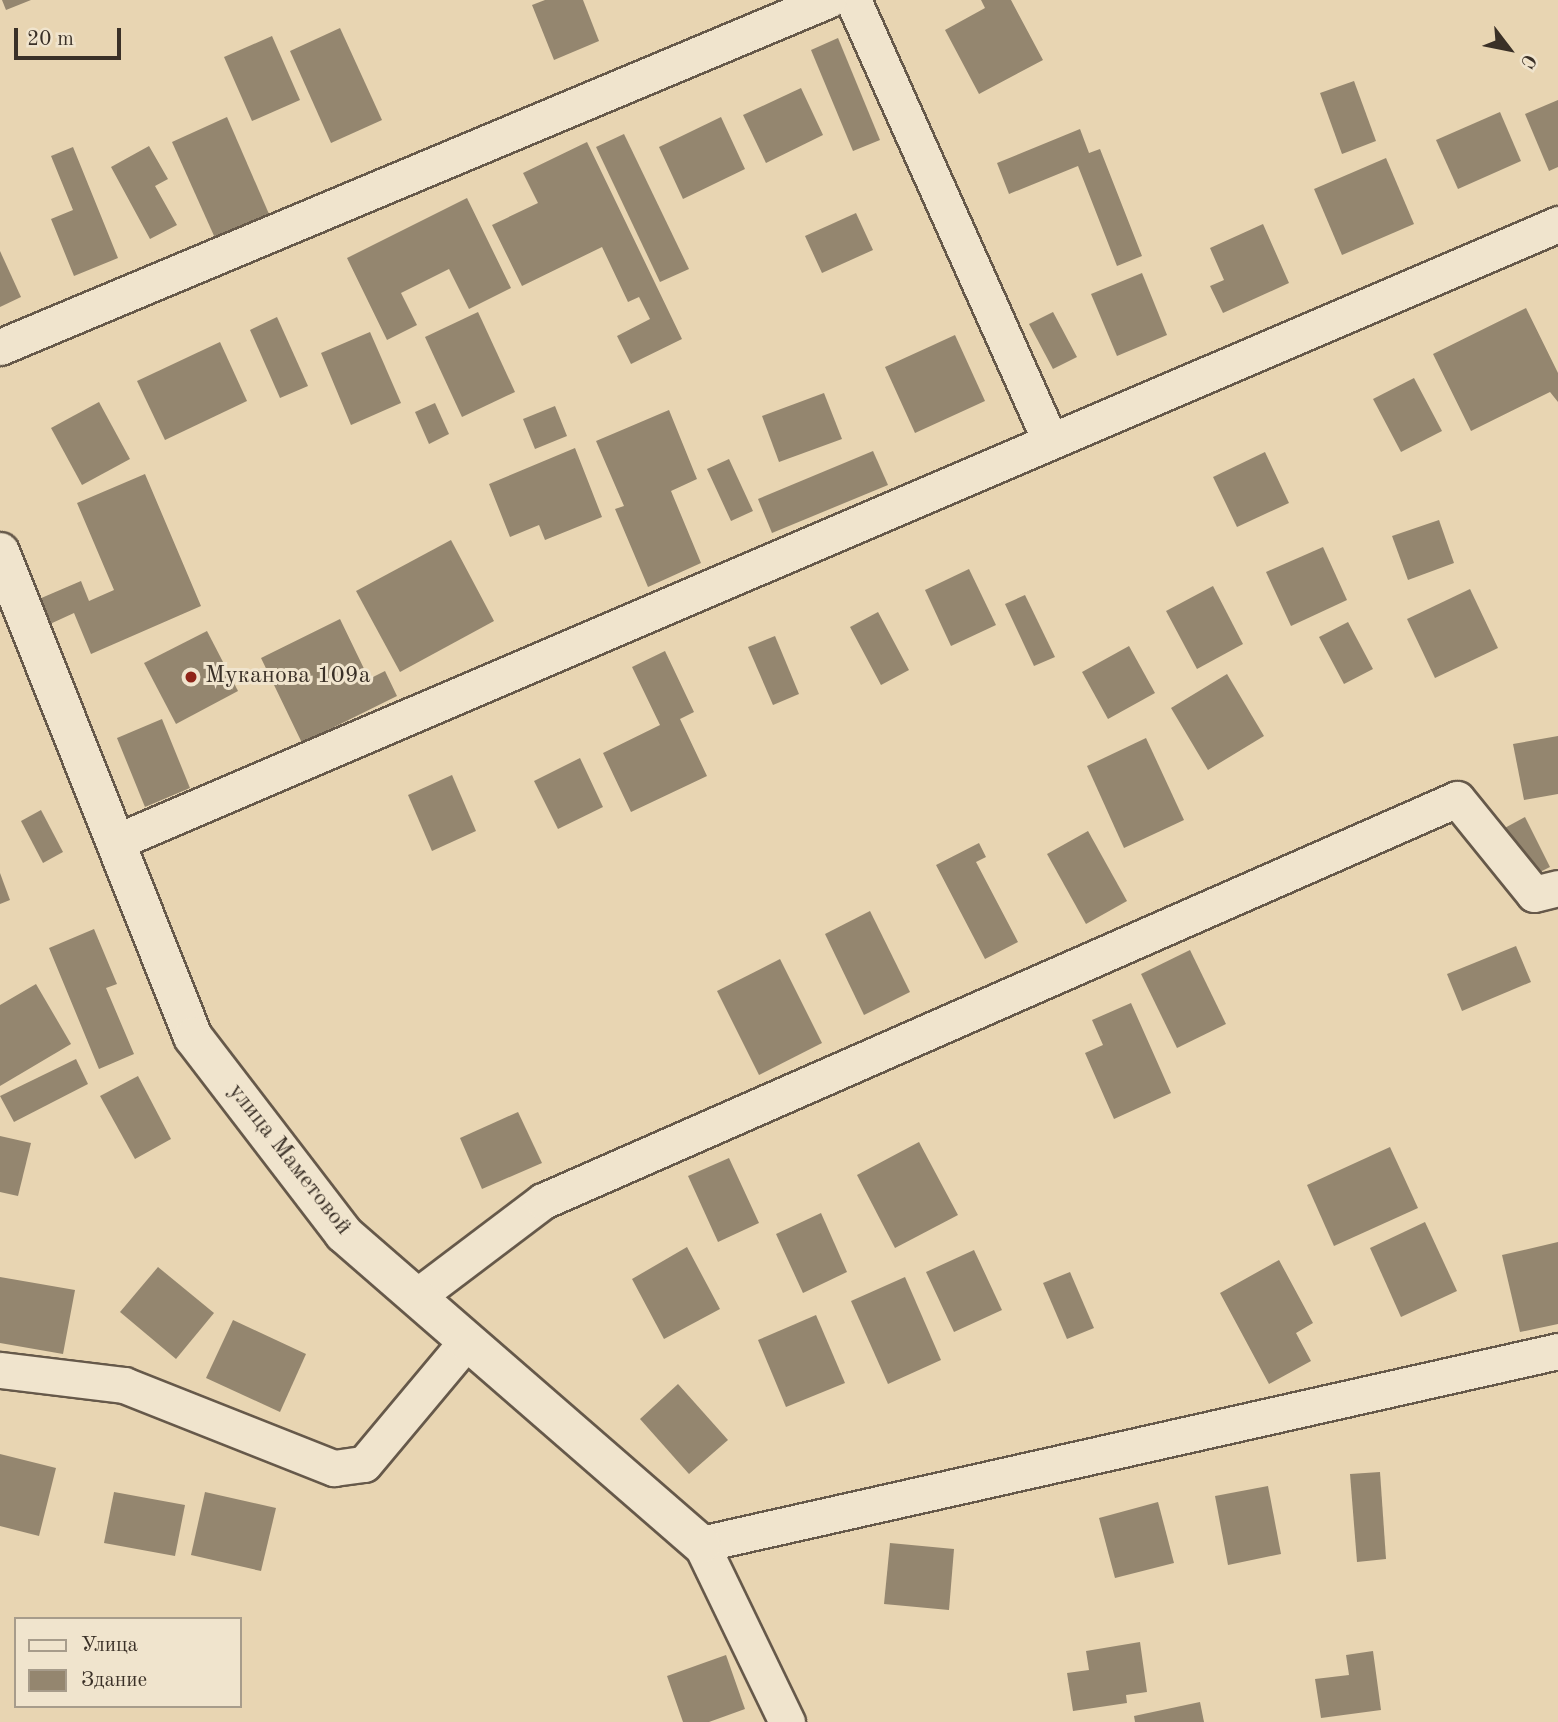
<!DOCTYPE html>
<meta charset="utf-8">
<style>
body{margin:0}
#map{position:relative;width:1558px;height:1722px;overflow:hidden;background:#e8d5b2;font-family:"Old Standard TT",serif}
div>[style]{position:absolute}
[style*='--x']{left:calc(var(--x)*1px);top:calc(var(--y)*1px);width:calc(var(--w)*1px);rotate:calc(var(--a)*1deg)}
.building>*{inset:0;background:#94866f}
.roads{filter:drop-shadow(2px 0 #66594a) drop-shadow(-2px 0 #66594a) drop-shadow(0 2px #66594a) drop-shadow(0 -2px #66594a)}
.street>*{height:35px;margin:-17.5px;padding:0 17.5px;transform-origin:17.5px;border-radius:17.5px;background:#f0e4cd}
.secondary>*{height:38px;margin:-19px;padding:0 19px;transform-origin:19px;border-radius:19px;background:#f0e4cd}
.dots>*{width:19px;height:19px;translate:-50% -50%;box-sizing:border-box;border:4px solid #f0e4cd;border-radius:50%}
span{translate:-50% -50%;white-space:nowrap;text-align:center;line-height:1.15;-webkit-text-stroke:6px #f0e4cd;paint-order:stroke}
.poi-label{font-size:24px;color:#3a3027}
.left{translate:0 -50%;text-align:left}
.street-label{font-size:24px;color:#3a3027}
.legend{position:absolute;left:14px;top:1617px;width:228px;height:91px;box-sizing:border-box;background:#f0e4cd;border:2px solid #a79c8b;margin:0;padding:9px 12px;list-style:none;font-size:21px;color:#3a3027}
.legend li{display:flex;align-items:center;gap:14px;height:35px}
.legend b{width:35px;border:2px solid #a79c8b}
.north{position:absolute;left:1474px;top:14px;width:70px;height:70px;-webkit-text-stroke:5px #f0e4cd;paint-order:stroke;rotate:122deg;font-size:19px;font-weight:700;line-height:28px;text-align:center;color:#3a3027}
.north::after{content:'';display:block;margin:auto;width:24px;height:32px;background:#3a3027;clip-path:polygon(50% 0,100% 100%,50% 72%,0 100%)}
.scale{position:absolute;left:14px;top:28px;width:107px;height:32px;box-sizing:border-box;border:4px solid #3a3027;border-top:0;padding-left:9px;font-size:21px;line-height:24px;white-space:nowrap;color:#3a3027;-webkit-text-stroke:5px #f0e4cd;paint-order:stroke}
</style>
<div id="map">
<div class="building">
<i style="clip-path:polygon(2px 0,31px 0,6px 10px)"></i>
<i style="clip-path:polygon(545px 0,583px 0,599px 41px,554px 60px,532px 5px)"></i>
<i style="clip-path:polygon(981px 0,1011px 0,1043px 60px,979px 94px,945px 30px,985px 8px)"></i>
<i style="clip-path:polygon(340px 28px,382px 120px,331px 143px,290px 51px)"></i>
<i style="clip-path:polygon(272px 36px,300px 100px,252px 121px,224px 57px)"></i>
<i style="clip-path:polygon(838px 38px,880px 140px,853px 151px,811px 50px)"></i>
<i style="clip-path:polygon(1354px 81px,1376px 141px,1342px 154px,1320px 93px)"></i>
<i style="clip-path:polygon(801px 88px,823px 135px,766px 163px,743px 115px)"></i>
<i style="clip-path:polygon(1558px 100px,1558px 167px,1549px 171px,1525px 114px)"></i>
<i style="clip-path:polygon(1500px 112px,1521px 161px,1458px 189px,1436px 140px)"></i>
<i style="clip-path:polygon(227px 117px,269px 214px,215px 238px,172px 142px)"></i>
<i style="clip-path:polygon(721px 117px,745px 169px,683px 199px,659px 147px)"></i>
<i style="clip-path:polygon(1080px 129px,1089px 153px,1100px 149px,1142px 256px,1117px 266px,1078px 166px,1009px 194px,997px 163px)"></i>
<i style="clip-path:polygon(624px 134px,689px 269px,660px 282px,596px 147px)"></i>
<i style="clip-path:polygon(587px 142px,682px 339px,631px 364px,617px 336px,650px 319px,639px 297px,628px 302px,602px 247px,522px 286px,492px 225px,538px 203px,523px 173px)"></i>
<i style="clip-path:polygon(149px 146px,168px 179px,155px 186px,177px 225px,150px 239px,111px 167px)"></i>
<i style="clip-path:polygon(73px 147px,118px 258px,74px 276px,51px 219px,73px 210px,51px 156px)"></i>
<i style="clip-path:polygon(1386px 158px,1414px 224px,1342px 255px,1314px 189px)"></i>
<i style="clip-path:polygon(467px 198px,511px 288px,469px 309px,449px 269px,401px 293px,417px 325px,387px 340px,347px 258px)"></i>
<i style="clip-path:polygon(856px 213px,873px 250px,822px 273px,805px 236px)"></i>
<i style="clip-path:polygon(1263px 224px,1289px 283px,1223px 313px,1210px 286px,1224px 280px,1210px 248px)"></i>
<i style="clip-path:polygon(0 251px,21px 297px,0 307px)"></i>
<i style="clip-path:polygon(1142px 273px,1167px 335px,1117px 356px,1091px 294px)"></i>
<i style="clip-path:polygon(1526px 308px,1558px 373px,1558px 402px,1550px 392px,1471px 431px,1433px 354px)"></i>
<i style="clip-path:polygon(478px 312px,515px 392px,462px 417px,425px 337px)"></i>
<i style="clip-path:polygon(1053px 312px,1077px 357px,1053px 369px,1029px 324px)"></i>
<i style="clip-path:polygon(277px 317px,308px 386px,280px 398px,250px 330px)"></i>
<i style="clip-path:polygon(370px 332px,401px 403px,351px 425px,321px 353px)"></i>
<i style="clip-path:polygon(955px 335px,985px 401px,915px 433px,885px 367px)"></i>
<i style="clip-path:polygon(220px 342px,247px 401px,165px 440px,137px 381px)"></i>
<i style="clip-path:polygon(1414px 378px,1442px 431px,1401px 452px,1373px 399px)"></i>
<i style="clip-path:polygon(824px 393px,842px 439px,779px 462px,762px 416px)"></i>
<i style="clip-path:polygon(99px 402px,130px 459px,82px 485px,51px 428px)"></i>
<i style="clip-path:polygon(435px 403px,449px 434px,429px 444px,415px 412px)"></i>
<i style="clip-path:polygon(555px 406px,567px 436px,535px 449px,523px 419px)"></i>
<i style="clip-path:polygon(669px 410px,697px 479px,671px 491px,701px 563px,648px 587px,615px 509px,624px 506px,596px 441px)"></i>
<i style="clip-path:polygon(575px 448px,602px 517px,545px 540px,539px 525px,510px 537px,489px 484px)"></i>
<i style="clip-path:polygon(873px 451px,888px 485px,772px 533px,758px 499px)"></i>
<i style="clip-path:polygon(1265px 452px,1289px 503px,1237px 527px,1213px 477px)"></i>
<i style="clip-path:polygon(729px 459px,753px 511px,731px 521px,707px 469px)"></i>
<i style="clip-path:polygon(145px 474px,201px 606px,91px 654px,74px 613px,50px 624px,39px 599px,81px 581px,89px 601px,114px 590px,77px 503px)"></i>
<i style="clip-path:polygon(1439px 520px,1454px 563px,1408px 580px,1392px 536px)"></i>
<i style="clip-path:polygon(451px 540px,494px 621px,400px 672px,356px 591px)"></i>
<i style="clip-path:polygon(1323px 547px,1347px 600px,1291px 626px,1266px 572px)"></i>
<i style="clip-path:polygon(969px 569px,996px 625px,951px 646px,925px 590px)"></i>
<i style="clip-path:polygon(1213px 586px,1243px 644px,1197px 669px,1166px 611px)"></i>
<i style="clip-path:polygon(1470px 589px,1498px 648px,1435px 678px,1407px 619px)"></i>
<i style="clip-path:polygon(1025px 595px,1055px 657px,1034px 666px,1005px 604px)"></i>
<i style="clip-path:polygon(878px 612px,909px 670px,881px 685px,850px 627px)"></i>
<i style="clip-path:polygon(340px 619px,369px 679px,385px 671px,397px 696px,302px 743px,261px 658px)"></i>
<i style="clip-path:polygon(1348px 622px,1373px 669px,1344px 684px,1319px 637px)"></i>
<i style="clip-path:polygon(207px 631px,238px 691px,176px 724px,144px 663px)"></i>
<i style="clip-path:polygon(775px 636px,799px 694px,773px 705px,748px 647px)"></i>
<i style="clip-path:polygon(1129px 646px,1155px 693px,1108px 719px,1082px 672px)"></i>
<i style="clip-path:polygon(665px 651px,694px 712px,680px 719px,707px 776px,631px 812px,603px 753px,660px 725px,632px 667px)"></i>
<i style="clip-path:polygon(1227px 674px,1264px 736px,1208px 770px,1171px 708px)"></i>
<i style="clip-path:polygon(162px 719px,190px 788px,145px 807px,117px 738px)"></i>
<i style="clip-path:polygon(1558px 736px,1558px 794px,1524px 800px,1513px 744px)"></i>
<i style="clip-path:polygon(1146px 738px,1184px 820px,1124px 848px,1087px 766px)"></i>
<i style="clip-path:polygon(580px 758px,603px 807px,558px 829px,534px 781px)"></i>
<i style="clip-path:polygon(452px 775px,476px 831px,432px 851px,408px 795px)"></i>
<i style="clip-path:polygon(41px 810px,63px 852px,43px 863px,21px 821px)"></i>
<i style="clip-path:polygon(1525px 817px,1550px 867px,1526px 879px,1501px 830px)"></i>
<i style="clip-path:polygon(1088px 831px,1127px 901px,1086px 924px,1047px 854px)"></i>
<i style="clip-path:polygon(979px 843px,986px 857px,976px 862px,1018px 942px,985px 959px,936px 865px)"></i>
<i style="clip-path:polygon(0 873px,10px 900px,0 904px)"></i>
<i style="clip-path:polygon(870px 911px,910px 992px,864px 1015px,825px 934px)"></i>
<i style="clip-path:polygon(94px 929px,117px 984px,106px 988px,134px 1054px,99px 1069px,49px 948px)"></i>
<i style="clip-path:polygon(1516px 946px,1531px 982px,1462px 1011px,1447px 974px)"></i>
<i style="clip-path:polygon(1190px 950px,1226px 1024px,1177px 1048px,1141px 974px)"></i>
<i style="clip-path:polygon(780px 959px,822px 1043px,759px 1075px,717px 991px)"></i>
<i style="clip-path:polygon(36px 984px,71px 1044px,0 1086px,0 1005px)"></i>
<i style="clip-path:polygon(1131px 1003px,1171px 1093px,1114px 1119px,1085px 1053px,1103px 1045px,1092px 1020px)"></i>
<i style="clip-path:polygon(76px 1059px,88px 1084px,14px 1122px,0 1096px)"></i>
<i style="clip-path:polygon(138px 1076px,171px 1139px,135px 1159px,100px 1096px)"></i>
<i style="clip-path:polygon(518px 1112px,542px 1163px,482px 1189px,460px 1138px)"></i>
<i style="clip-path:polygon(0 1136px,31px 1143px,18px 1196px,0 1192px)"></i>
<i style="clip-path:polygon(919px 1142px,958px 1215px,895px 1248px,857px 1175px)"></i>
<i style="clip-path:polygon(1390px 1147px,1418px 1208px,1334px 1246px,1307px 1185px)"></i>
<i style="clip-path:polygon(729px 1158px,759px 1223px,718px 1242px,688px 1176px)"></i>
<i style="clip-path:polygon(821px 1213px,847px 1272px,803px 1293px,776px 1234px)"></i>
<i style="clip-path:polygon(1425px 1222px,1457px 1291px,1401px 1317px,1370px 1248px)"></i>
<i style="clip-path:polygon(1558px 1242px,1558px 1324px,1520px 1332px,1502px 1255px)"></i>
<i style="clip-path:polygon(687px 1247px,720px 1309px,664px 1339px,632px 1279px)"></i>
<i style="clip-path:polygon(974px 1250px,1002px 1310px,954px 1332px,926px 1272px)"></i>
<i style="clip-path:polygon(1279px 1260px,1313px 1323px,1296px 1333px,1311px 1361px,1269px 1384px,1220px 1293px)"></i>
<i style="clip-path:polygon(158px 1267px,214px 1313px,176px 1359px,120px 1312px)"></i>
<i style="clip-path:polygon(1070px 1272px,1094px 1328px,1067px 1339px,1043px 1283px)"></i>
<i style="clip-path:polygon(0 1277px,75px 1290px,63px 1354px,0 1343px)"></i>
<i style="clip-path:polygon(905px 1277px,941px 1360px,888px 1384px,851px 1301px)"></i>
<i style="clip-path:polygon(816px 1315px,845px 1383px,786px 1407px,758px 1340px)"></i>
<i style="clip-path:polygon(233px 1320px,306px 1354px,280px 1412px,206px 1378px)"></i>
<i style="clip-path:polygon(678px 1384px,728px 1440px,689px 1474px,640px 1419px)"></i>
<i style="clip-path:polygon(0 1454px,56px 1468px,39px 1536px,0 1526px)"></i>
<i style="clip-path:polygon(1380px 1472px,1386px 1559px,1357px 1562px,1350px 1474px)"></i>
<i style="clip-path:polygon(1268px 1486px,1281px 1554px,1228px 1565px,1215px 1496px)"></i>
<i style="clip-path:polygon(114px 1492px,185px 1505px,175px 1556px,104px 1543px)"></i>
<i style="clip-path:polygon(205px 1492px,276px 1508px,261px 1571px,191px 1555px)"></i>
<i style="clip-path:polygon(1158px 1502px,1174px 1563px,1115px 1578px,1099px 1518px)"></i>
<i style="clip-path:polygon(890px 1543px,954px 1549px,949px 1610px,884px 1604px)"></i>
<i style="clip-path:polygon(1140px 1642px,1147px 1692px,1126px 1695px,1127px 1703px,1073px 1711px,1067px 1673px,1089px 1670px,1086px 1651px)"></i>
<i style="clip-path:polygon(1373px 1651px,1381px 1710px,1321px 1718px,1315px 1679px,1349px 1675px,1346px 1655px)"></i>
<i style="clip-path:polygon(726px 1655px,745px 1709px,709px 1722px,683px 1722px,667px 1676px)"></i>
<i style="clip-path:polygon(1200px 1702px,1204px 1722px,1135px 1722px,1134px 1716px)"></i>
</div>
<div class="roads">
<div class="street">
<i style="--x:853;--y:0;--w:483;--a:65.9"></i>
<i style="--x:0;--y:347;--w:898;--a:-22.74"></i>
<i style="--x:118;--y:841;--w:1567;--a:-23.19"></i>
<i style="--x:416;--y:1297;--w:159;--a:-37.1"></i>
<i style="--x:543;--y:1201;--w:998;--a:-23.74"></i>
<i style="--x:1457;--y:799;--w:122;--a:51"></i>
<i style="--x:1534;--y:894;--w:25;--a:-14"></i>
<i style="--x:0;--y:1370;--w:125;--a:6.9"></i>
<i style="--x:124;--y:1385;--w:226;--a:21.6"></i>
<i style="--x:334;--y:1468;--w:30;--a:-8"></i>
<i style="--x:364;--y:1464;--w:160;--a:-50.1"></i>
<i style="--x:787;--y:1722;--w:198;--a:-115.8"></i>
<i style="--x:701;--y:1544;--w:878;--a:-12.69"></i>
</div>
<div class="secondary">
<i style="--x:0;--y:552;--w:522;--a:68.3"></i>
<i style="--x:193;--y:1037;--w:248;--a:52.5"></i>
<i style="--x:344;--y:1234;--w:473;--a:41"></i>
</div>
</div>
<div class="dots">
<i style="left:191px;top:677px;background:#8f2418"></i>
</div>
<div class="poi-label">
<span class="left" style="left:205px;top:677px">Муканова 109а</span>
</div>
<div class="street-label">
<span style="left:289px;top:1160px;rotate:52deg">улица Маметовой</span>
</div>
<ul class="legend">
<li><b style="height:9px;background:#f0e4cd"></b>Улица</li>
<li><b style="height:19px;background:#94866f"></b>Здание</li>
</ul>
<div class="north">С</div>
<div class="scale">20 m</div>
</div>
